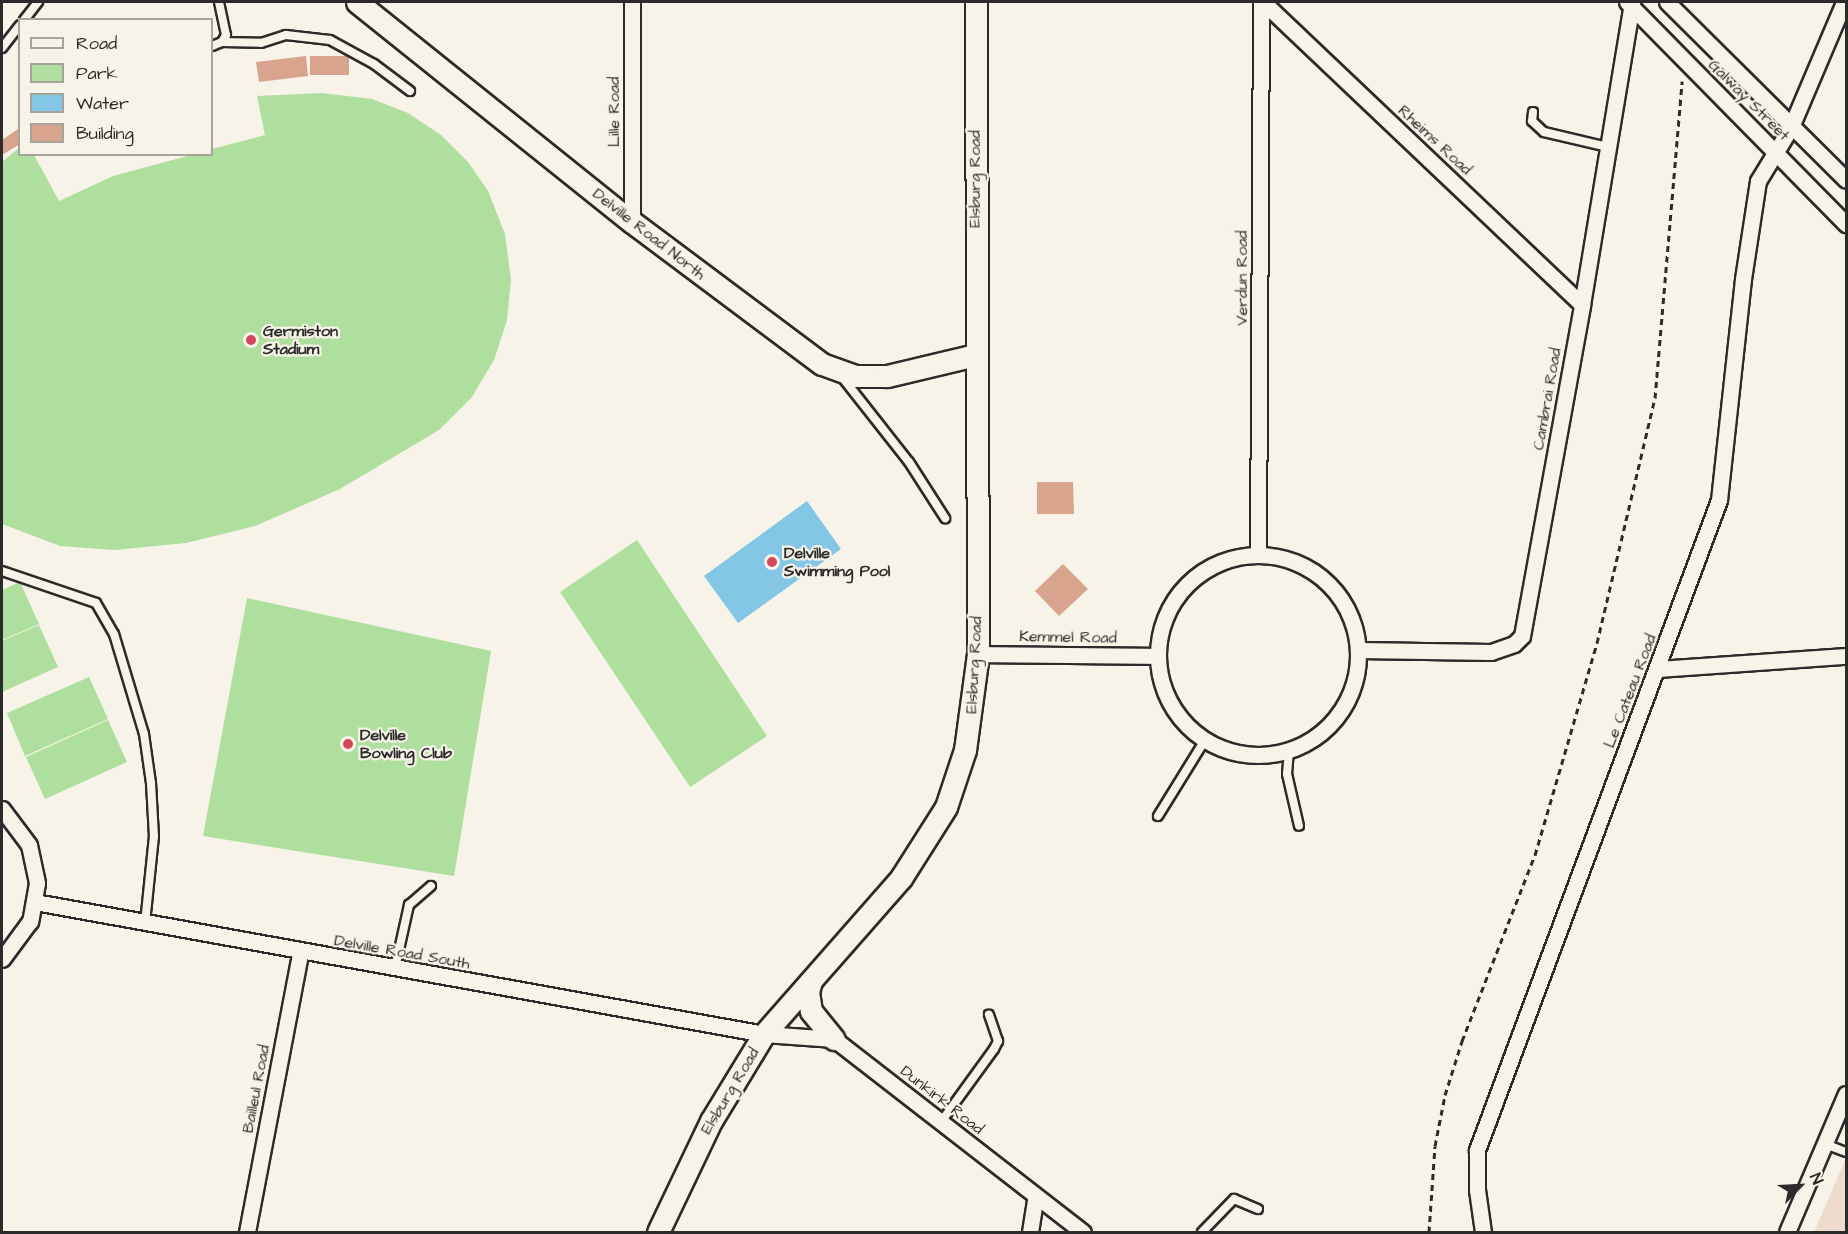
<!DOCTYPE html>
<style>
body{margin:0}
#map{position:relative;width:1848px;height:1234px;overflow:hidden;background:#f7f3e8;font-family:"Architects Daughter",sans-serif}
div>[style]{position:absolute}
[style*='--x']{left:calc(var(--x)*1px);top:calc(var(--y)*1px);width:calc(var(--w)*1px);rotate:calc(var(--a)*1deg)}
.built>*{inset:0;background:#eedbcd}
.green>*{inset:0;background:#aedf9f}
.water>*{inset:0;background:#84c6e5}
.building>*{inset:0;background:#d9a48e}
.path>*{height:3px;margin-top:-1.5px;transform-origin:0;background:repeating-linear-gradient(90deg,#2b2b2b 0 6px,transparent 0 10.5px)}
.roads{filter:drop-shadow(2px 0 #2b2b2b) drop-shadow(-2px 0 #2b2b2b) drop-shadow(0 2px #2b2b2b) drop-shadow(0 -2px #2b2b2b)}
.service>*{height:8px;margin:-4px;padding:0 4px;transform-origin:4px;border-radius:4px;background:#f7f3e8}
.minor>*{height:15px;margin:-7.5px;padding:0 7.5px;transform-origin:7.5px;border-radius:7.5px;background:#f7f3e8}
.minor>.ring{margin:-7.5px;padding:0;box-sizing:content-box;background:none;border:15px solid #f7f3e8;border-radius:50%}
.secondary>*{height:21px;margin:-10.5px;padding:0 10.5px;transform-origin:10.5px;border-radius:10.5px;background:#f7f3e8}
.dots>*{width:16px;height:16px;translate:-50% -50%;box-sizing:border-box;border:3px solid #f7f3e8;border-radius:50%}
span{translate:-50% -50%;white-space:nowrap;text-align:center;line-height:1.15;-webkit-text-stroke:4.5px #f7f3e8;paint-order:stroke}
.street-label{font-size:16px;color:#2b2b2b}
.poi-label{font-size:16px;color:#2b2b2b;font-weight:700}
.left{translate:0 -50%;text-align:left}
.frame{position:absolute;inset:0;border:3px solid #2b2b2b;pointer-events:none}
.legend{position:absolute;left:18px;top:18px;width:195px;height:138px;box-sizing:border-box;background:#f7f3e8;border:2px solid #a5a39c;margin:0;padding:8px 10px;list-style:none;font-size:18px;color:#2b2b2b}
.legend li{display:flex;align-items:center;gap:12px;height:30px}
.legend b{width:30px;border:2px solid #a5a39c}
.north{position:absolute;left:1770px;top:1156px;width:60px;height:60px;-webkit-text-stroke:4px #f7f3e8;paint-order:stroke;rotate:66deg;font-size:16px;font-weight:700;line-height:24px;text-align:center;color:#2b2b2b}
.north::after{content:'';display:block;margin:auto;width:21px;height:27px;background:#2b2b2b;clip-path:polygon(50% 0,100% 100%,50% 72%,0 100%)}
</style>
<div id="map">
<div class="built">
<i style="clip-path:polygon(1846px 1158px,1846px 1232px,1814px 1232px)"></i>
</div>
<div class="green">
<i style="clip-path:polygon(322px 93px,372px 99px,408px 113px,441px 135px,468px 162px,488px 191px,505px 234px,511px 280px,507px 320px,494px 360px,472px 397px,439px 430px,340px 489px,255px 526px,186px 543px,115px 550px,60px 546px,2px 524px,2px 162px,19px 148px,20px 154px,34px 155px,59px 201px,113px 176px,191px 155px,212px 154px,212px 149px,265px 135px,257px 96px)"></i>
<i style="clip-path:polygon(637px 540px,767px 736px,690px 787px,560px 592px)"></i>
<i style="clip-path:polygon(20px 582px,39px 624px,2px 640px,2px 590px)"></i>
<i style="clip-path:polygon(247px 598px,491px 651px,454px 876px,203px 836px)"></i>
<i style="clip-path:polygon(39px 625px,58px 667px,2px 692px,2px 641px)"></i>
<i style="clip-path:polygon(89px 677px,108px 719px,25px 756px,7px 713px)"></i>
<i style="clip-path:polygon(108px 720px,127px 762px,45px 799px,26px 757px)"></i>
</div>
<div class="water">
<i style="clip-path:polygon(807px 501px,841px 549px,738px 623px,704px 576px)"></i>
</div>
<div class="building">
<i style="clip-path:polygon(306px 56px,308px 76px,259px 82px,256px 62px)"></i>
<i style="clip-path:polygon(310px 56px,349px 56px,349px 75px,310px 75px)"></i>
<i style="clip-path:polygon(18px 129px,20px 144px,2px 155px,2px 140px)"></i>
<i style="clip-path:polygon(1037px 482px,1073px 482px,1074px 514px,1037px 514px)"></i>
<i style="clip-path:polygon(1063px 564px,1088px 589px,1059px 616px,1035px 591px)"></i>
</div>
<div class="path">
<i style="--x:1429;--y:1232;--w:86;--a:-86"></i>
<i style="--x:1435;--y:1146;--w:52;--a:-78.9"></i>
<i style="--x:1445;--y:1095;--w:57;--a:-72.5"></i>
<i style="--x:1462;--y:1041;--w:200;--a:-68.6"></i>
<i style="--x:1535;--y:855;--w:221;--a:-73.7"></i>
<i style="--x:1597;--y:643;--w:252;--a:-76.7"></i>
<i style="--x:1655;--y:398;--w:318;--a:-85.1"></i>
</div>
<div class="roads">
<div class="service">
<i style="--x:24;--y:20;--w:23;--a:-52"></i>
<i style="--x:222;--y:42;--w:39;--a:1"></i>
<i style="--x:261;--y:43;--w:26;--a:-18"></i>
<i style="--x:286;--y:35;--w:44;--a:6.5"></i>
<i style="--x:330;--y:40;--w:50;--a:28.6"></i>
<i style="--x:374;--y:64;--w:45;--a:36.9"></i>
<i style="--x:212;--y:46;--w:11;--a:-22"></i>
<i style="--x:222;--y:42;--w:8;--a:-60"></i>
<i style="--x:226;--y:35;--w:34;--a:-102"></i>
<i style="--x:2;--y:48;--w:29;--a:-52"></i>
<i style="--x:1533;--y:112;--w:9;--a:96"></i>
<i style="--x:1532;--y:121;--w:16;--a:43"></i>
<i style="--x:1544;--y:132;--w:66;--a:13.2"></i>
<i style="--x:842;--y:377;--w:108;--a:51.8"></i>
<i style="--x:909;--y:462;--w:67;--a:57.3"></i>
<i style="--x:2;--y:571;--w:99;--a:18.8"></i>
<i style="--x:96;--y:603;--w:36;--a:60"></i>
<i style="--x:114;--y:634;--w:104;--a:73.3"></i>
<i style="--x:144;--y:734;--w:49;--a:81.9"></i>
<i style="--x:151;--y:783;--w:53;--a:86.8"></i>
<i style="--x:154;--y:836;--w:87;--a:95.9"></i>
<i style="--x:1289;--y:751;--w:23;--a:95"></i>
<i style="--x:1287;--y:774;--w:53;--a:77"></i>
<i style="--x:1158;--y:816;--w:89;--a:-58.3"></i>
<i style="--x:395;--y:968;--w:65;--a:-77.5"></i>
<i style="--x:409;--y:905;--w:29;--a:-41"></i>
<i style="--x:941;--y:1122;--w:90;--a:-54"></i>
<i style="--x:994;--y:1049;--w:9;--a:-63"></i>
<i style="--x:998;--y:1041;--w:28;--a:-109"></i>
<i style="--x:1825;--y:1144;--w:22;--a:21"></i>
<i style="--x:1202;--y:1232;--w:46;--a:-45.9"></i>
<i style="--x:1234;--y:1199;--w:26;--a:23"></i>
</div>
<div class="minor">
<i style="--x:1263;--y:2;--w:440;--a:43.5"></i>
<i style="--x:1627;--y:2;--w:312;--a:45.4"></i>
<i style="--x:1667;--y:2;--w:252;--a:44.8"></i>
<i style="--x:632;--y:222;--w:220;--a:-90"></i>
<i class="ring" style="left:1158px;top:555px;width:185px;height:185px"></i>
<i style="--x:1258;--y:555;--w:553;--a:-89.69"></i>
<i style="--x:1358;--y:650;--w:133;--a:0.9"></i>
<i style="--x:1491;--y:652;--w:24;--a:-19"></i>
<i style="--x:1514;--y:644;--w:11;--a:-45"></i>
<i style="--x:1522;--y:636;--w:336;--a:-79.7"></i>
<i style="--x:1582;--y:305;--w:307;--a:-80.6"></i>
<i style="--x:978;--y:654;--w:180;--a:0.6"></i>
<i style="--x:1658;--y:669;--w:188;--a:-4"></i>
<i style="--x:2;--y:809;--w:45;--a:53.1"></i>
<i style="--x:29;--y:845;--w:39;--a:78"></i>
<i style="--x:37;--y:883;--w:39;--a:100"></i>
<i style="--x:30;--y:921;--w:47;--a:126.4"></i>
<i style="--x:35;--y:902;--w:741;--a:10.26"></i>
<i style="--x:764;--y:1034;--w:70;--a:4.1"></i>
<i style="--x:834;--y:1039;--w:315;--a:37.8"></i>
<i style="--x:247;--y:1232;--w:284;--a:-79.2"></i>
<i style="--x:1030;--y:1232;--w:36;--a:-81"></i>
<i style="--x:1483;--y:1232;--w:42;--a:-98.1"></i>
<i style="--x:1477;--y:1190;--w:40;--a:-90"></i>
<i style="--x:1477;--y:1150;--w:694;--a:-69.58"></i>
<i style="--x:1719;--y:500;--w:222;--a:-83.8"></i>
<i style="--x:1743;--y:279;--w:99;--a:-81.3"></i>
<i style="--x:1758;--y:181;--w:63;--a:-58.6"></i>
<i style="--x:1791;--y:127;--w:136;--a:-67"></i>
<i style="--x:1787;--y:1232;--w:150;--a:-66.9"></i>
</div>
<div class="secondary">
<i style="--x:357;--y:2;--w:352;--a:38.7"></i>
<i style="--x:632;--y:222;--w:237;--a:36.8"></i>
<i style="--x:822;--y:364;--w:35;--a:20"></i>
<i style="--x:855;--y:376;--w:32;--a:0"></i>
<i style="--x:887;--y:376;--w:90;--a:-13.4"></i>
<i style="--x:811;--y:981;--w:11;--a:105"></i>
<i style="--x:808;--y:992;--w:19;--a:81"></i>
<i style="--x:811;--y:1011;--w:36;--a:51"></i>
<i style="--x:658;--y:1232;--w:123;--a:-64.5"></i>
<i style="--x:711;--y:1121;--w:102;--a:-58.7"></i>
<i style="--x:764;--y:1034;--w:208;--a:-48.7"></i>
<i style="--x:901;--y:878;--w:84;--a:-57.6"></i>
<i style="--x:946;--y:807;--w:60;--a:-71.6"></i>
<i style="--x:965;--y:750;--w:97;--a:-82.3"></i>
<i style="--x:978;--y:654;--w:652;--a:-90.18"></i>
</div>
</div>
<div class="dots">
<i style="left:251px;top:340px;background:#d1495b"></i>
<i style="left:772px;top:562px;background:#d1495b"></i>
<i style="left:348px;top:744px;background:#d1495b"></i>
</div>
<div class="street-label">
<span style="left:1749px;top:100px;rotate:45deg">Galway Street</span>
<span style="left:614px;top:112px;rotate:-90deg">Lille Road</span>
<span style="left:1435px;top:140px;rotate:43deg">Rheims Road</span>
<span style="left:975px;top:179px;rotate:-90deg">Elsburg Road</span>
<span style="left:649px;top:234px;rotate:38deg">Delville Road North</span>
<span style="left:1242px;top:278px;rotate:-90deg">Verdun Road</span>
<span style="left:1547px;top:399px;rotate:-80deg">Cambrai Road</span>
<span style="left:1068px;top:637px;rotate:1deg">Kemmel Road</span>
<span style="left:974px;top:665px;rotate:-87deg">Elsburg Road</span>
<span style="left:1630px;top:691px;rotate:-69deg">Le Cateau Road</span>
<span style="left:402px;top:952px;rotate:10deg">Delville Road South</span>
<span style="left:256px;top:1089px;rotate:-79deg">Bailleul Road</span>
<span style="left:730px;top:1091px;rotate:-59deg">Elsburg Road</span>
<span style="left:942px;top:1100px;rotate:38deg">Dunkirk Road</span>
</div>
<div class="poi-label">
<span class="left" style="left:263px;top:340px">Germiston<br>Stadium</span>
<span class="left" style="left:784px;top:562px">Delville<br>Swimming Pool</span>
<span class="left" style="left:360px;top:744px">Delville<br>Bowling Club</span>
</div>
<div class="frame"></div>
<ul class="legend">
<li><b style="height:8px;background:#f7f3e8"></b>Road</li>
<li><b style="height:16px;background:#aedf9f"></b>Park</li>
<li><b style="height:16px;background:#84c6e5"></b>Water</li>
<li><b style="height:16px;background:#d9a48e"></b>Building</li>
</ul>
<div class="north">N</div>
</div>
